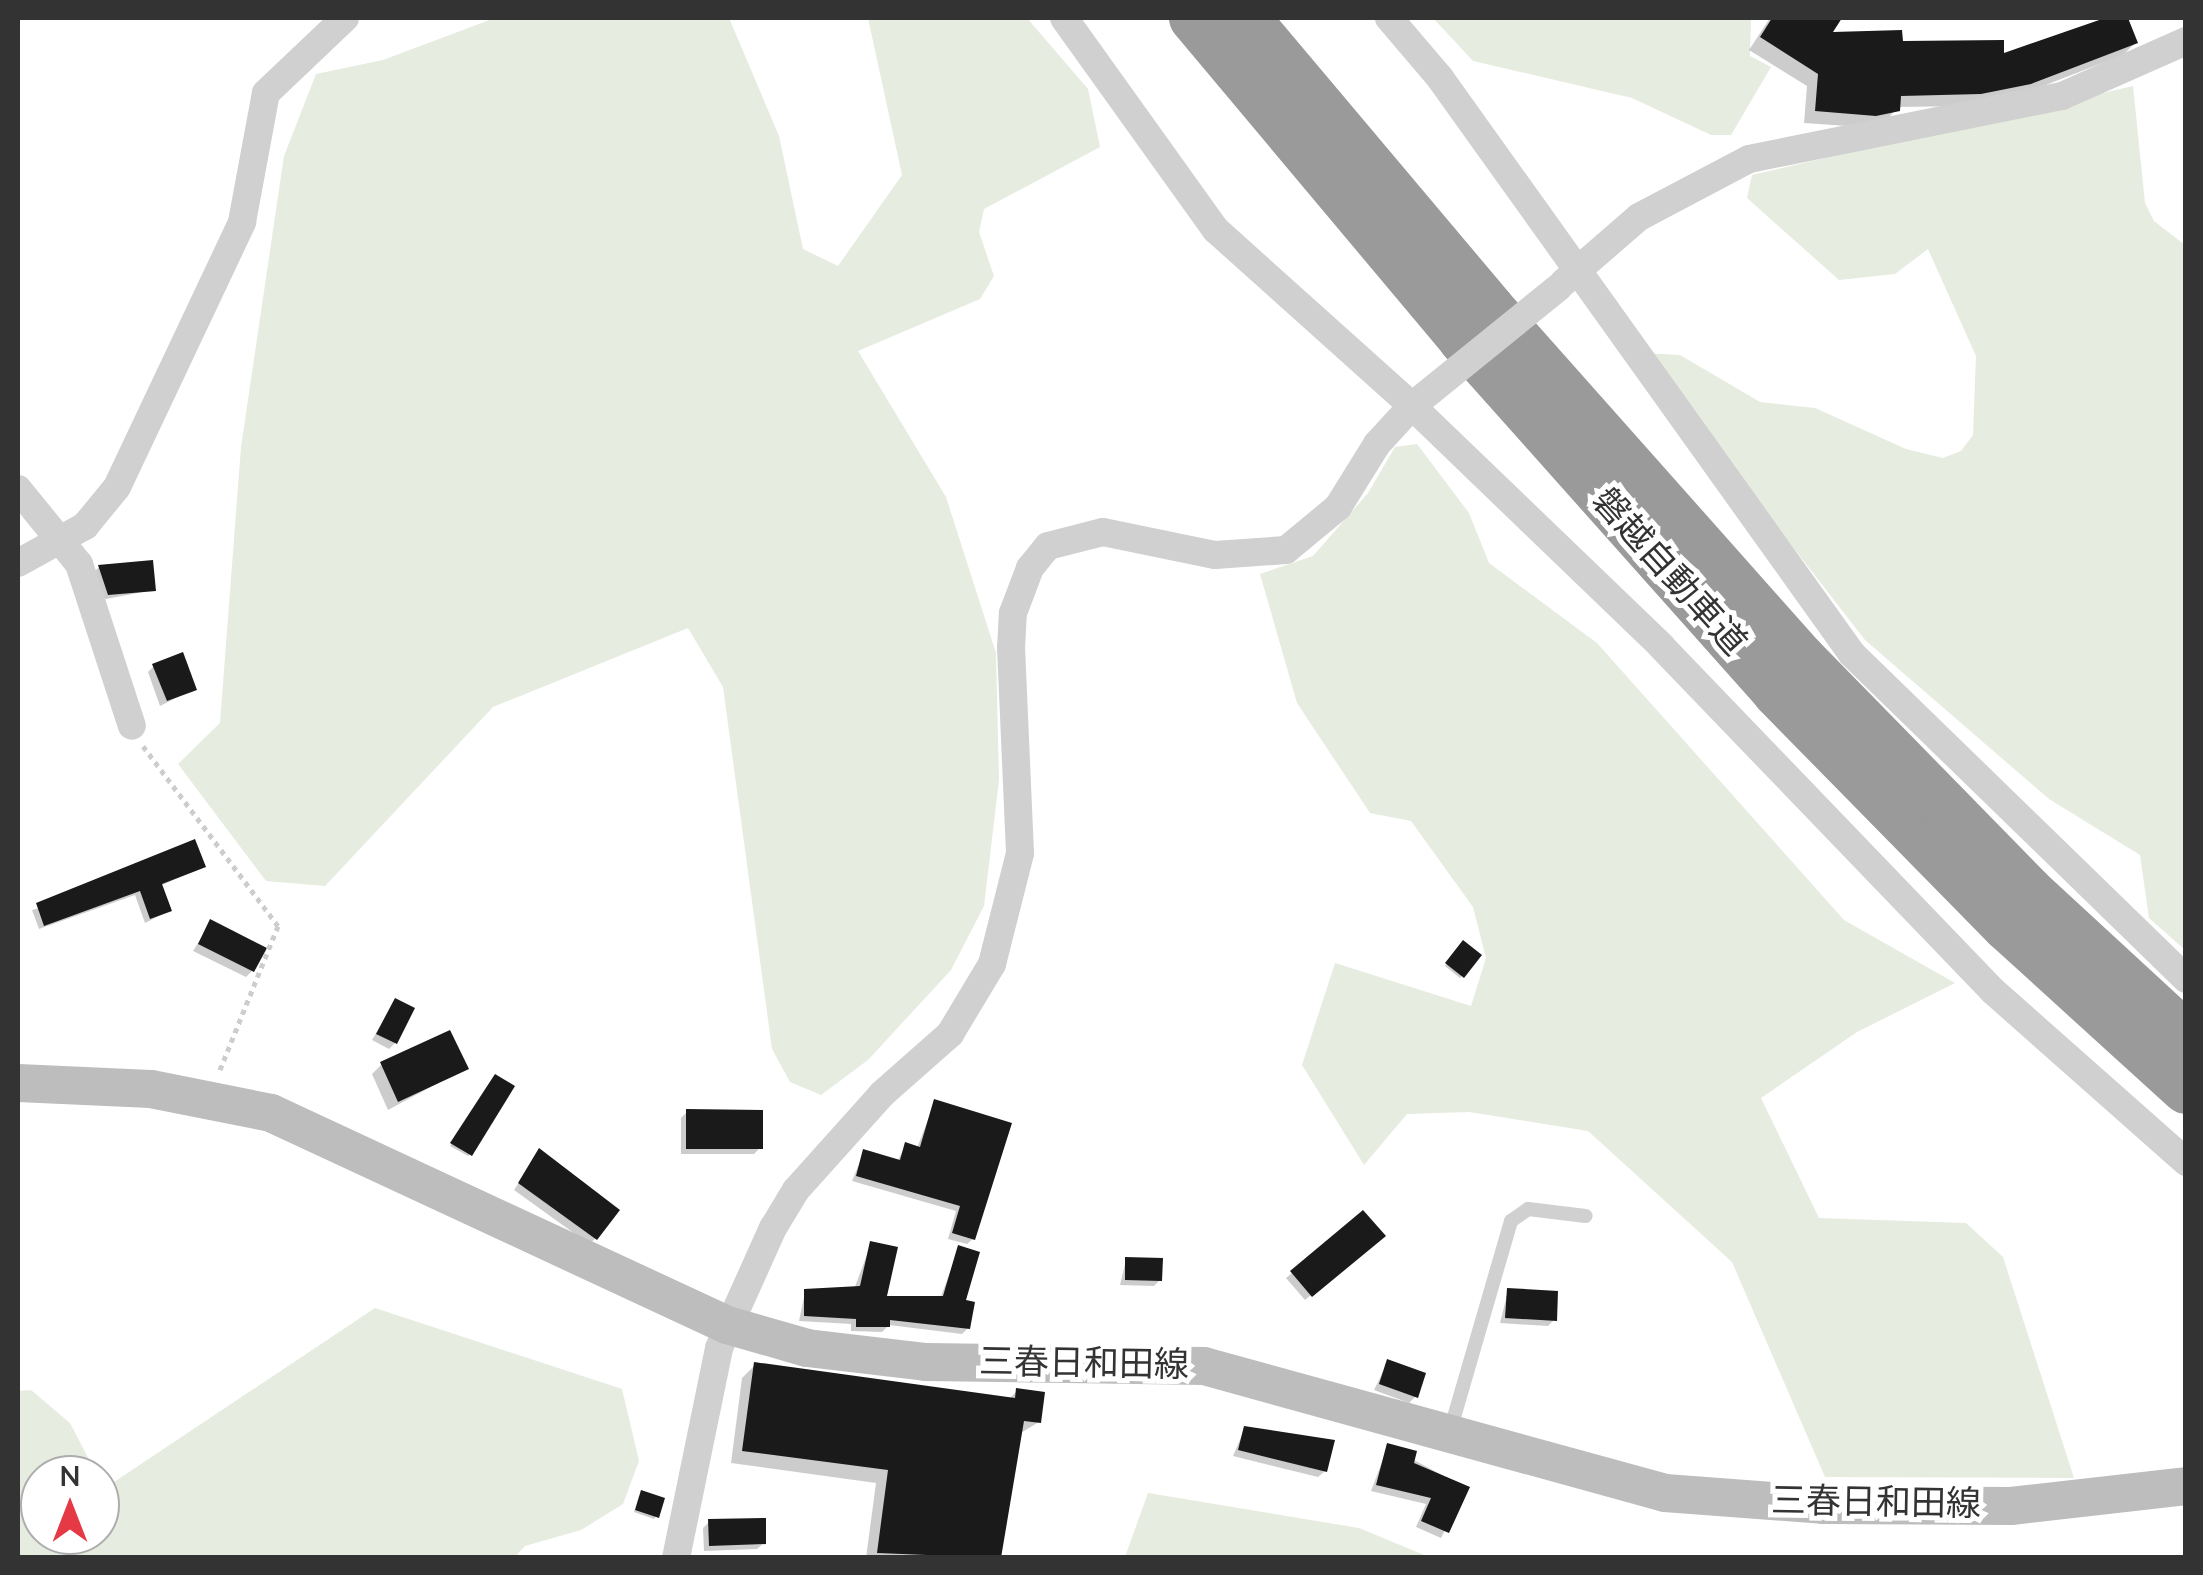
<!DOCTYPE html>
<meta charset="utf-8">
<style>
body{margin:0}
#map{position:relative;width:2203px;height:1575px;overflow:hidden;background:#fff;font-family:"Nunito Sans","Noto Sans JP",sans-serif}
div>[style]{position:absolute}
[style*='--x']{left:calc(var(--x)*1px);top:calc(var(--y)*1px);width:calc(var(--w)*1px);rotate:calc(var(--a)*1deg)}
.green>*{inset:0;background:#e6ecdf}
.shadow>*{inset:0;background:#0003}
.building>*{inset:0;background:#1a1a1a}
.path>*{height:5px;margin-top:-2.5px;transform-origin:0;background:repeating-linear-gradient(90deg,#cdcdcd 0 5px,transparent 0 10px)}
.service>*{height:14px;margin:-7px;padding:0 7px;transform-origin:7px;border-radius:7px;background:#d0d0d0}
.minor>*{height:28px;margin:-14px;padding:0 14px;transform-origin:14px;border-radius:14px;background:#d0d0d0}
.secondary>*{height:38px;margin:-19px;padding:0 19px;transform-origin:19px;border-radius:19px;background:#bdbdbd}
.motorway>*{height:50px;margin:-25px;padding:0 25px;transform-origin:25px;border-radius:25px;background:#9a9a9a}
.minor-bridge>*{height:28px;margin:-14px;padding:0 14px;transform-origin:14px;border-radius:14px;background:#d0d0d0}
span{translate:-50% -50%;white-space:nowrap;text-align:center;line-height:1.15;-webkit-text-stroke:10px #fff;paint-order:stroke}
.street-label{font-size:35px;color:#333}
.frame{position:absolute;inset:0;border:20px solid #333;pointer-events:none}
.north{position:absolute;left:20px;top:1455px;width:100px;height:100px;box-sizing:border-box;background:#fff;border:2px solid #adadad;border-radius:50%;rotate:0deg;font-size:28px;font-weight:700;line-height:40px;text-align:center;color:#333}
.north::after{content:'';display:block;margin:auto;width:35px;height:45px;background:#e63946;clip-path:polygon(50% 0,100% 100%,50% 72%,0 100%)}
</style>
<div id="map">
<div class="green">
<i style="clip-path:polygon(495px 18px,729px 18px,779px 136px,803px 249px,838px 266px,902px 175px,868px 18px,1027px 18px,1088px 89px,1100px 147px,984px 209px,979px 232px,994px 276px,980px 299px,858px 351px,946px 497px,996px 653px,999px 780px,984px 906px,951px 970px,868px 1060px,821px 1095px,790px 1082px,772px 1049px,723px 687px,688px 628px,493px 707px,325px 886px,266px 881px,178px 764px,220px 723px,241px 447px,284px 156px,316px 74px,383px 60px)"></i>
<i style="clip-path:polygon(1433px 18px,1751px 18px,1750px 56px,1771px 67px,1731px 135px,1711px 135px,1632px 98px,1473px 61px)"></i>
<i style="clip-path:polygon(2133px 86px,2145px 203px,2154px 221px,2185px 245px,2185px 950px,2149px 918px,2140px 855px,2049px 799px,1865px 640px,1642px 353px,1680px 355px,1760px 402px,1815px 408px,1906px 449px,1943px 458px,1961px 451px,1973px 435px,1976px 356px,1928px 249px,1895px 274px,1839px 280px,1747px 198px,1752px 175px)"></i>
<i style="clip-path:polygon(1417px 444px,1469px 513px,1489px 563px,1597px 643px,1844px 920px,1955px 983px,1857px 1032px,1761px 1098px,1819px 1218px,1966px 1223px,2003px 1257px,2074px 1478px,1825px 1477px,1732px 1262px,1588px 1131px,1469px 1112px,1407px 1114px,1364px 1165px,1302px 1065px,1335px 963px,1471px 1006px,1486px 958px,1473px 907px,1411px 821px,1370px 813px,1297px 703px,1260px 574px,1313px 556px,1368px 493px,1395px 447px)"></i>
<i style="clip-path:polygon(375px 1308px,622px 1389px,639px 1461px,623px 1504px,581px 1530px,525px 1546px,515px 1557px,18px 1557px,18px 1391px,31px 1390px,70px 1423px,97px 1475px,40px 1475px,40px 1535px,100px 1535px,100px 1481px,105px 1488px)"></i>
<i style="clip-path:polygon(1148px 1493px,1359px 1528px,1429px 1557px,1125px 1557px)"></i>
</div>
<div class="shadow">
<i style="clip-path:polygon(1770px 18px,1839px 18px,1829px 34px,2001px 57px,2126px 18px,2135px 43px,2123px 55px,2017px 96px,1967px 106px,1898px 107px,1885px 122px,1862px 127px,1804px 123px,1807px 86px,1749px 50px)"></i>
<i style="clip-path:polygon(99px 567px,153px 590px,101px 600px,93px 573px)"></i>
<i style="clip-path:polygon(154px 666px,194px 689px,160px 706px,148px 672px)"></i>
<i style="clip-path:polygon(203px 867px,160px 886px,169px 911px,145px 923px,135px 895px,39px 929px,32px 910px)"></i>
<i style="clip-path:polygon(211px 922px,252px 971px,246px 977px,193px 951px)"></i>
<i style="clip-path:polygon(1463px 944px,1478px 955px,1460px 978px,1445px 966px)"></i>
<i style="clip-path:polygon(395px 1001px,395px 1043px,389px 1049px,372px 1040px)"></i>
<i style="clip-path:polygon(382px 1064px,466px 1068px,388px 1110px,372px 1074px)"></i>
<i style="clip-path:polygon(493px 1079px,470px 1154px,468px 1156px,450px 1146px)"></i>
<i style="clip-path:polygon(935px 1102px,973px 1239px,967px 1244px,948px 1239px,956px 1211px,852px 1181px,864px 1152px,897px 1162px,906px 1145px,917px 1148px)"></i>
<i style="clip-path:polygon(687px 1112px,760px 1148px,754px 1154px,681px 1154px,681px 1118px)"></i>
<i style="clip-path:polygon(539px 1152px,596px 1238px,589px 1244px,514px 1190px)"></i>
<i style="clip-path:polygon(1377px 1242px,1305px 1300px,1286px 1278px,1292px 1273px)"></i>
<i style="clip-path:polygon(871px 1244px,884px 1298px,940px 1299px,959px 1248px,968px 1328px,962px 1334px,889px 1325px,882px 1332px,851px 1331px,851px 1324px,799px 1321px,805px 1292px,853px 1292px)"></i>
<i style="clip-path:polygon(1126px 1260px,1160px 1280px,1154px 1286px,1120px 1285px)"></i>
<i style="clip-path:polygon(1508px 1291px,1554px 1320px,1548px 1326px,1500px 1323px)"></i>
<i style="clip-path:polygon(1388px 1362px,1416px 1396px,1409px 1403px,1374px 1390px)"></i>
<i style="clip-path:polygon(755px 1365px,1008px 1400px,1017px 1391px,1039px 1422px,1019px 1434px,999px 1558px,866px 1558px,876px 1483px,731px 1463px,742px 1378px)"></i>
<i style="clip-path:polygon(1245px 1428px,1325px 1471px,1318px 1477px,1233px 1456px)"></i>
<i style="clip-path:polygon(1388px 1446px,1466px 1488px,1441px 1538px,1416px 1527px,1426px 1504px,1371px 1491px)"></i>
<i style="clip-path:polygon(639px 1496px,656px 1516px,654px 1519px,634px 1512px)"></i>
<i style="clip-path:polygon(709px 1522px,764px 1543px,757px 1549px,704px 1551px,703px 1528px)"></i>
</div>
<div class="building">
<i style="clip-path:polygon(1772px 18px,1842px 18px,1833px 32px,1902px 30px,1903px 41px,2004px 40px,2004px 53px,2105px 18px,2128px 18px,2138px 43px,2031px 84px,1981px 94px,1901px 96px,1900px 111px,1876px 116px,1815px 111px,1818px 74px,1760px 37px)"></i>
<i style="clip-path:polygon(153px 560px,156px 591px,108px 595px,98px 565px)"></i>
<i style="clip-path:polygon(183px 652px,197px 690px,167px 701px,152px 664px)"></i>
<i style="clip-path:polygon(195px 839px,206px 867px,162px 884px,172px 911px,150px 919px,140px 891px,44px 926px,36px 903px)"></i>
<i style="clip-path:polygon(210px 919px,267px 948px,254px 972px,198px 944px)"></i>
<i style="clip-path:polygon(1463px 940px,1482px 955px,1464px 978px,1445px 963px)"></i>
<i style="clip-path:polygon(395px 998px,415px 1008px,397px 1044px,376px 1034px)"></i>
<i style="clip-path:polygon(450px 1030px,469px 1069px,398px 1102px,380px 1062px)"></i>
<i style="clip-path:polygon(495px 1074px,515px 1086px,472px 1156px,450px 1143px)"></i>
<i style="clip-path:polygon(934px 1099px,1012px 1123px,975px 1240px,952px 1233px,960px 1206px,856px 1176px,863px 1149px,900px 1160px,905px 1142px,920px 1147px)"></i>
<i style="clip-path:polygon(686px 1109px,763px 1110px,763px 1149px,686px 1149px)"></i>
<i style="clip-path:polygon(539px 1148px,620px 1210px,597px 1240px,518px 1183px)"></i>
<i style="clip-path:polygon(1363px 1210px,1386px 1236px,1312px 1297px,1290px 1271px)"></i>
<i style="clip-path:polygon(870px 1241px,898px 1247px,887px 1296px,943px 1296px,958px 1245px,980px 1252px,966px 1300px,975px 1302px,970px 1329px,890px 1320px,890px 1327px,856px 1327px,856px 1319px,804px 1316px,804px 1289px,860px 1286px)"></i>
<i style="clip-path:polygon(1125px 1257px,1163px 1258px,1162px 1281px,1125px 1280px)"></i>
<i style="clip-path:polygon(1507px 1288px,1558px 1291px,1557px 1321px,1505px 1318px)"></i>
<i style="clip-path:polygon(1387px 1359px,1426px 1373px,1418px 1398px,1379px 1384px)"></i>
<i style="clip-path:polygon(754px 1362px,1015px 1398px,1016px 1388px,1045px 1392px,1041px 1423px,1024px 1421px,1001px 1558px,877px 1553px,888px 1470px,742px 1451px)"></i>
<i style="clip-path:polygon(1244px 1426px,1335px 1440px,1327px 1472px,1238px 1450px)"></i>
<i style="clip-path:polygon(1387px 1443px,1417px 1451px,1414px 1463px,1470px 1487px,1449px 1533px,1421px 1521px,1431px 1498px,1376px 1485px)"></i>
<i style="clip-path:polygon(641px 1490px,665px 1498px,659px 1518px,635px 1510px)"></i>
<i style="clip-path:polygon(766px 1518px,766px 1544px,709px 1546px,708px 1519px)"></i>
</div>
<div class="path">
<i style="--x:143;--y:746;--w:225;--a:53.1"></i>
<i style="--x:278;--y:926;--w:157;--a:112"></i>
</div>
<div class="service">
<i style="--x:1450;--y:1431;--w:219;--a:-73.8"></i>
<i style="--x:1511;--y:1221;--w:21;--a:-35"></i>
<i style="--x:1528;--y:1209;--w:58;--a:6.9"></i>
</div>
<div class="minor">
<i style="--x:1064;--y:18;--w:261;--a:54.4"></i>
<i style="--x:1216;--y:230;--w:263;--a:41.9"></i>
<i style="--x:1412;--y:406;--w:346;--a:43.9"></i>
<i style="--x:1661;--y:646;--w:479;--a:46.1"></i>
<i style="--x:1993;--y:991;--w:258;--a:41.5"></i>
<i style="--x:1389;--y:18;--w:79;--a:49.6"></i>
<i style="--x:1440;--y:78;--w:708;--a:54.42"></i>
<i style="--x:1852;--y:654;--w:466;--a:44.2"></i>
<i style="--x:1564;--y:282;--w:99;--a:-40.9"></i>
<i style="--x:1639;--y:217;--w:124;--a:-27.8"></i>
<i style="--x:1749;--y:159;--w:319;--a:-11.4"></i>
<i style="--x:2062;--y:96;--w:136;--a:-23.9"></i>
<i style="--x:18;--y:489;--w:97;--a:50.9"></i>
<i style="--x:79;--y:564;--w:170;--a:71.9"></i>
<i style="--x:18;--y:563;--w:77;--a:-28.9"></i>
<i style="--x:85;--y:526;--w:50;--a:-50.6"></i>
<i style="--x:117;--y:487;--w:293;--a:-64.7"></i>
<i style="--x:242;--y:222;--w:131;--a:-79.5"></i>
<i style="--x:266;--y:93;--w:109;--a:-43.5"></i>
<i style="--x:676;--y:1558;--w:214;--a:-78.4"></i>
<i style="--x:719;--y:1348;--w:132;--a:-65.8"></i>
<i style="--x:773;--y:1228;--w:44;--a:-58.8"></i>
<i style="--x:796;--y:1190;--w:129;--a:-48.1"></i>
<i style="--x:882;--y:1094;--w:91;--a:-41.4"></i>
<i style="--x:950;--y:1034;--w:82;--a:-59"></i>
<i style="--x:992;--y:964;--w:114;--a:-75.8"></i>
<i style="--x:1020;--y:853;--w:204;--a:-92.5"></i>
<i style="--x:1011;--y:649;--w:36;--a:-87"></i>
<i style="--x:1013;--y:613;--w:48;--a:-69.3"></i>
<i style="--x:1030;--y:568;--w:28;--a:-51"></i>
<i style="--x:1048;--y:546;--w:57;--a:-14.3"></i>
<i style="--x:1103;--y:532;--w:114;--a:11.6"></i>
<i style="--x:1215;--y:555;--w:71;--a:-4"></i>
<i style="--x:1286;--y:550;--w:67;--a:-39.6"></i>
<i style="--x:1338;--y:507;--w:74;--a:-58.2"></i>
<i style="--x:1377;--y:444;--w:52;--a:-47.4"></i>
</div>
<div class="secondary">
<i style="--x:18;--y:1083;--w:133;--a:2.6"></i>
<i style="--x:151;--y:1089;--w:122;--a:11.3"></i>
<i style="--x:271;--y:1113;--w:503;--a:24.93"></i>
<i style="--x:727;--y:1325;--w:83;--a:16"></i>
<i style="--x:807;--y:1348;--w:120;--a:6.7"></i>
<i style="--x:926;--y:1362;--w:278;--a:0.8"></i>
<i style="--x:1204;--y:1366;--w:478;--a:15.4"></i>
<i style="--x:1665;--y:1493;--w:158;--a:4.3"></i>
<i style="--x:1823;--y:1505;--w:188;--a:0.3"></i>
<i style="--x:2011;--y:1506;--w:176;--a:-6.5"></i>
</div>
<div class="motorway">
<i style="--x:1194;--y:18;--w:419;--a:50"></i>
<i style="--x:1463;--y:339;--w:472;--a:48.3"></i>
<i style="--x:1777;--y:692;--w:328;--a:45.5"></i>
<i style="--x:2007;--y:926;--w:242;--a:42.3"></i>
<i style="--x:1245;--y:18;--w:380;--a:49.9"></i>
<i style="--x:1490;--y:309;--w:468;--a:48.4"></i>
<i style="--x:1801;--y:659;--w:325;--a:45.6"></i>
<i style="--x:2028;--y:891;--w:215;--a:42.7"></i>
</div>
<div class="minor-bridge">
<i style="--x:1412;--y:406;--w:189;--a:-39"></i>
</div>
<div class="street-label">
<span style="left:1669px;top:572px;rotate:48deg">磐越自動車道</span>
<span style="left:1084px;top:1364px;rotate:1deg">三春日和田線</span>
<span style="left:1876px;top:1503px;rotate:1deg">三春日和田線</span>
</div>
<div class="frame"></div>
<div class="north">N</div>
</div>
